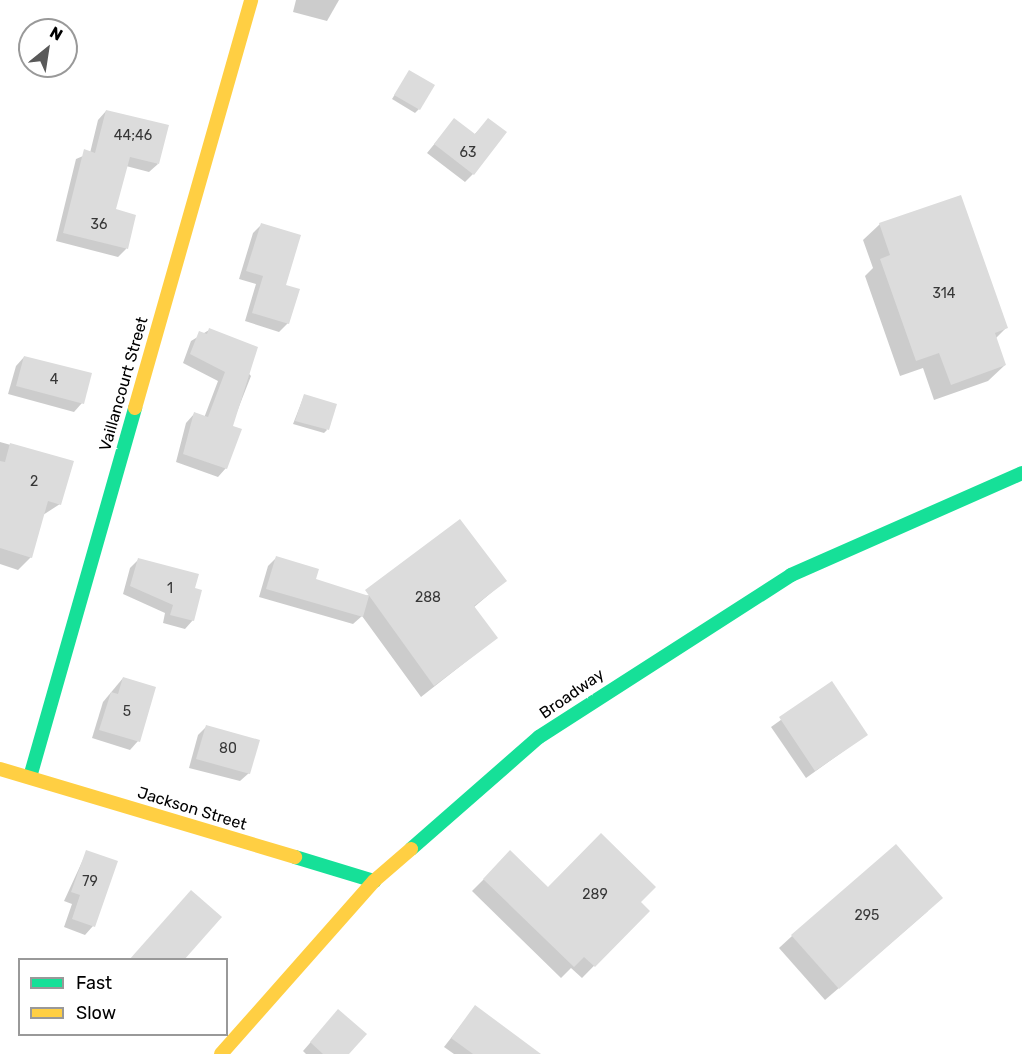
<!DOCTYPE html>
<style>
body{margin:0}
#map{position:relative;width:1022px;height:1054px;overflow:hidden;background:#fff;font-family:Rubik,sans-serif}
div>[style]{position:absolute}
[style*='--x']{left:calc(var(--x)*1px);top:calc(var(--y)*1px);width:calc(var(--w)*1px);rotate:calc(var(--a)*1deg)}
.shadow>*{inset:0;background:#0003}
.building>*{inset:0;background:#dcdcdc}
.fast>*{height:14px;margin:-7px;padding:0 7px;transform-origin:7px;border-radius:7px;background:#16e098}
.slow>*{height:14px;margin:-7px;padding:0 7px;transform-origin:7px;border-radius:7px;background:#ffcf43}
span{translate:-50% -50%;white-space:nowrap;text-align:center;line-height:1.15;-webkit-text-stroke:6px #fff;paint-order:stroke}
.number-label{font-size:14px;color:#373737}
.number-label span{-webkit-text-stroke-width:0}
.street-label{font-size:16px;color:#000}
.legend{position:absolute;left:18px;top:958px;width:210px;height:78px;box-sizing:border-box;background:#fff;border:2px solid #999;margin:0;padding:8px 10px;list-style:none;font-size:18px;color:#000}
.legend li{display:flex;align-items:center;gap:12px;height:30px}
.legend b{width:30px;border:2px solid #999}
.north{position:absolute;left:18px;top:18px;width:60px;height:60px;box-sizing:border-box;background:#fff;border:2px solid #999;border-radius:50%;rotate:30deg;font-size:16px;font-weight:700;line-height:24px;text-align:center;color:#000}
.north::after{content:'';display:block;margin:auto;width:21px;height:27px;background:#595959;clip-path:polygon(50% 0,100% 100%,50% 72%,0 100%)}
</style>
<div id="map">
<div class="shadow">
<i style="clip-path:polygon(296px 0,339px 0,327px 21px,293px 12px)"></i>
<i style="clip-path:polygon(409px 72px,419px 109px,415px 113px,392px 99px)"></i>
<i style="clip-path:polygon(106px 111px,158px 164px,149px 172px,126px 166px,114px 210px,134px 216px,126px 249px,118px 257px,56px 241px,76px 159px,90px 153px,98px 120px)"></i>
<i style="clip-path:polygon(454px 120px,474px 135px,488px 120px,473px 174px,465px 182px,427px 153px)"></i>
<i style="clip-path:polygon(262px 224px,284px 286px,288px 323px,279px 332px,245px 321px,256px 284px,239px 279px,253px 233px)"></i>
<i style="clip-path:polygon(880px 224px,1006px 328px,995px 339px,1005px 365px,988px 381px,934px 400px,923px 368px,900px 376px,865px 276px,873px 268px,863px 240px)"></i>
<i style="clip-path:polygon(209px 330px,251px 376px,231px 427px,226px 468px,218px 477px,176px 462px,186px 423px,194px 414px,204px 418px,218px 381px,183px 363px,191px 341px)"></i>
<i style="clip-path:polygon(24px 357px,82px 403px,74px 412px,8px 394px,16px 366px)"></i>
<i style="clip-path:polygon(304px 396px,327px 430px,324px 433px,293px 424px)"></i>
<i style="clip-path:polygon(0 442px,72px 462px,60px 504px,43px 515px,31px 557px,18px 570px,0 564px)"></i>
<i style="clip-path:polygon(276px 558px,315px 580px,362px 596px,505px 581px,473px 608px,496px 638px,421px 697px,362px 616px,353px 624px,259px 597px,268px 566px)"></i>
<i style="clip-path:polygon(138px 560px,193px 589px,193px 620px,185px 629px,163px 623px,165px 613px,123px 594px,130px 568px)"></i>
<i style="clip-path:polygon(123px 678px,138px 741px,130px 750px,92px 738px,103px 702px)"></i>
<i style="clip-path:polygon(831px 684px,866px 735px,806px 778px,771px 727px)"></i>
<i style="clip-path:polygon(206px 727px,249px 773px,240px 781px,189px 768px,198px 735px)"></i>
<i style="clip-path:polygon(87px 851px,93px 926px,85px 935px,64px 927px,72px 904px,64px 901px)"></i>
<i style="clip-path:polygon(510px 853px,548px 889px,639px 902px,648px 911px,582px 978px,571px 968px,561px 978px,472px 891px)"></i>
<i style="clip-path:polygon(928px 911px,825px 1000px,779px 948px,792px 936px)"></i>
<i style="clip-path:polygon(475px 1007px,511px 1054px,454px 1054px,444px 1047px)"></i>
<i style="clip-path:polygon(330px 1020px,347px 1054px,306px 1054px,303px 1051px)"></i>
</div>
<div class="building">
<i style="clip-path:polygon(409px 70px,435px 85px,420px 110px,394px 95px)"></i>
<i style="clip-path:polygon(106px 110px,169px 125px,159px 164px,130px 157px,116px 209px,136px 215px,128px 249px,63px 233px,84px 149px,95px 153px)"></i>
<i style="clip-path:polygon(454px 118px,475px 134px,488px 118px,507px 132px,474px 175px,434px 144px)"></i>
<i style="clip-path:polygon(961px 195px,1008px 328px,995px 333px,1006px 365px,951px 385px,939px 353px,916px 361px,880px 259px,890px 255px,879px 223px)"></i>
<i style="clip-path:polygon(261px 223px,301px 235px,286px 285px,300px 289px,289px 324px,252px 313px,263px 276px,246px 271px)"></i>
<i style="clip-path:polygon(209px 328px,258px 347px,233px 426px,242px 429px,227px 469px,183px 454px,194px 412px,208px 417px,225px 372px,190px 354px,199px 331px,207px 334px)"></i>
<i style="clip-path:polygon(24px 356px,92px 373px,84px 404px,16px 386px)"></i>
<i style="clip-path:polygon(304px 394px,337px 404px,329px 430px,295px 421px)"></i>
<i style="clip-path:polygon(10px 443px,74px 461px,61px 505px,48px 501px,32px 558px,0 548px,0 461px,5px 462px)"></i>
<i style="clip-path:polygon(460px 519px,507px 581px,474px 606px,498px 638px,434px 686px,365px 590px)"></i>
<i style="clip-path:polygon(276px 556px,319px 569px,316px 579px,369px 596px,363px 617px,266px 589px)"></i>
<i style="clip-path:polygon(138px 558px,199px 574px,195px 588px,202px 590px,194px 621px,170px 615px,173px 605px,130px 586px)"></i>
<i style="clip-path:polygon(123px 677px,156px 687px,140px 742px,99px 730px,111px 692px,118px 694px)"></i>
<i style="clip-path:polygon(832px 681px,868px 735px,815px 771px,779px 717px)"></i>
<i style="clip-path:polygon(206px 725px,260px 740px,250px 774px,196px 759px)"></i>
<i style="clip-path:polygon(601px 833px,656px 887px,641px 902px,650px 911px,595px 967px,584px 957px,574px 967px,483px 879px,510px 850px,548px 887px)"></i>
<i style="clip-path:polygon(896px 844px,943px 898px,839px 989px,791px 935px)"></i>
<i style="clip-path:polygon(86px 850px,118px 861px,95px 927px,72px 919px,80px 895px,71px 892px)"></i>
<i style="clip-path:polygon(191px 890px,222px 917px,184px 960px,129px 960px)"></i>
<i style="clip-path:polygon(475px 1005px,541px 1054px,473px 1054px,451px 1038px)"></i>
<i style="clip-path:polygon(338px 1009px,367px 1034px,349px 1054px,323px 1054px,310px 1042px)"></i>
</div>
<div class="fast">
<i style="--x:30;--y:777;--w:384;--a:-74.1"></i>
<i style="--x:411;--y:849;--w:170;--a:-41.2"></i>
<i style="--x:539;--y:737;--w:300;--a:-32.7"></i>
<i style="--x:791;--y:575;--w:253;--a:-23.8"></i>
<i style="--x:295;--y:857;--w:83;--a:16.9"></i>
</div>
<div class="slow">
<i style="--x:135;--y:408;--w:424;--a:-74.1"></i>
<i style="--x:0;--y:769;--w:308;--a:16.6"></i>
<i style="--x:221;--y:1054;--w:231;--a:-48.5"></i>
<i style="--x:374;--y:881;--w:49;--a:-40.9"></i>
</div>
<div class="number-label">
<span style="left:133px;top:136px">44;46</span>
<span style="left:468px;top:153px">63</span>
<span style="left:99px;top:225px">36</span>
<span style="left:944px;top:294px">314</span>
<span style="left:54px;top:380px">4</span>
<span style="left:34px;top:482px">2</span>
<span style="left:170px;top:589px">1</span>
<span style="left:428px;top:598px">288</span>
<span style="left:127px;top:712px">5</span>
<span style="left:228px;top:749px">80</span>
<span style="left:90px;top:882px">79</span>
<span style="left:595px;top:895px">289</span>
<span style="left:867px;top:916px">295</span>
</div>
<div class="street-label">
<span style="left:124px;top:384px;rotate:-74deg">Vaillancourt Street</span>
<span style="left:572px;top:694px;rotate:-35deg">Broadway</span>
<span style="left:192px;top:809px;rotate:17deg">Jackson Street</span>
</div>
<ul class="legend">
<li><b style="height:8px;background:#16e098"></b>Fast</li>
<li><b style="height:8px;background:#ffcf43"></b>Slow</li>
</ul>
<div class="north">N</div>
</div>
